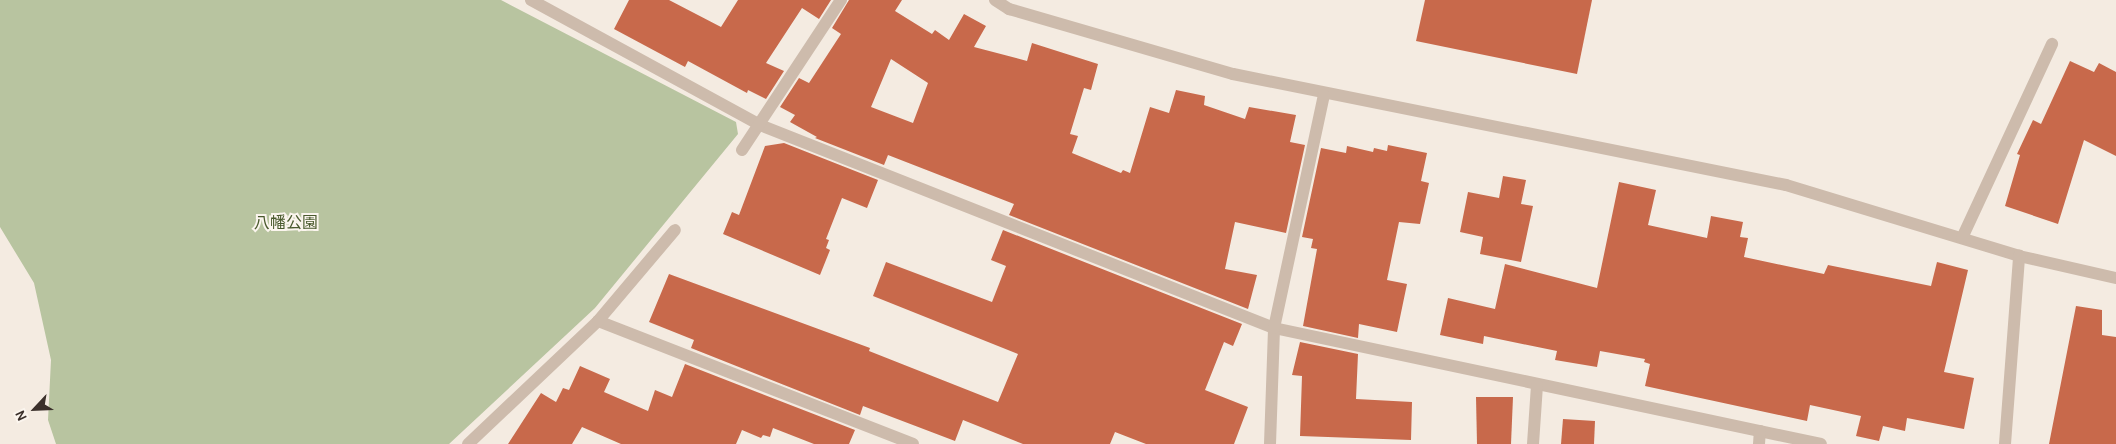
<!DOCTYPE html>
<meta charset="utf-8">
<style>
body{margin:0}
#map{position:relative;width:2116px;height:444px;overflow:hidden;background:#f4ebe1;font-family:Karla,"Noto Sans JP",sans-serif}
div>[style]{position:absolute}
[style*='--x']{left:calc(var(--x)*1px);top:calc(var(--y)*1px);width:calc(var(--w)*1px);rotate:calc(var(--a)*1deg)}
.green>*{inset:0;background:#b8c4a0}
.building>*{inset:0;background:#c8694b}
.minor>*{height:12px;margin:-6px;padding:0 6px;transform-origin:6px;border-radius:6px;background:#cdbbac}
span{translate:-50% -50%;white-space:nowrap;text-align:center;line-height:1.15;-webkit-text-stroke:4px #fbf5ee;paint-order:stroke}
.park-label{font-size:16px;color:#4a5a2e}
.north{position:absolute;left:10px;top:384px;width:50px;height:50px;-webkit-text-stroke:4px #fbf5ee;paint-order:stroke;rotate:245deg;font-size:14px;font-weight:700;line-height:20px;text-align:center;color:#3b302b}
.north::after{content:'';display:block;margin:auto;width:18px;height:22px;background:#3b302b;clip-path:polygon(50% 0,100% 100%,50% 72%,0 100%)}
</style>
<div id="map">
<div class="green">
<i style="clip-path:polygon(0 0,501px 0,736px 122px,738px 134px,595px 308px,449px 444px,56px 444px,48px 420px,51px 360px,34px 283px,0 227px)"></i>
</div>
<div class="building">
<i style="clip-path:polygon(629px 0,669px 0,721px 27px,738px 0,831px 0,819px 19px,802px 8px,766px 63px,784px 71px,766px 99px,748px 90px,747px 93px,688px 61px,685px 67px,614px 29px)"></i>
<i style="clip-path:polygon(evenodd,849px 0,902px 0,895px 11px,932px 34px,935px 30px,949px 40px,964px 14px,986px 26px,974px 47px,1027px 61px,1032px 43px,1098px 64px,1091px 90px,1084px 88px,1070px 134px,1078px 136px,1072px 153px,1121px 173px,1123px 170px,1130px 173px,1150px 107px,1169px 113px,1176px 90px,1205px 96px,1204px 105px,1245px 119px,1249px 107px,1296px 115px,1290px 142px,1305px 145px,1286px 233px,1235px 222px,1225px 269px,1257px 275px,1248px 309px,1009px 215px,1014px 204px,888px 155px,884px 165px,815px 138px,817px 137px,790px 122px,795px 115px,780px 107px,799px 78px,809px 83px,841px 34px,832px 28px,849px 0,891px 59px,928px 83px,913px 123px,871px 107px,891px 59px)"></i>
<i style="clip-path:polygon(1425px 0,1592px 0,1577px 74px,1416px 41px)"></i>
<i style="clip-path:polygon(2070px 61px,2094px 72px,2099px 63px,2116px 72px,2116px 156px,2084px 140px,2058px 224px,2005px 206px,2020px 155px,2017px 154px,2033px 120px,2041px 124px)"></i>
<i style="clip-path:polygon(784px 143px,878px 180px,867px 208px,842px 198px,826px 239px,829px 240px,826px 248px,830px 250px,820px 275px,723px 234px,732px 212px,739px 215px,765px 146px)"></i>
<i style="clip-path:polygon(1388px 145px,1427px 153px,1421px 181px,1429px 183px,1420px 224px,1399px 222px,1387px 280px,1407px 284px,1397px 332px,1359px 324px,1358px 338px,1303px 326px,1317px 249px,1311px 248px,1313px 239px,1302px 237px,1321px 148px,1346px 153px,1347px 146px,1373px 152px,1374px 148px,1387px 151px)"></i>
<i style="clip-path:polygon(1503px 176px,1526px 180px,1521px 204px,1533px 206px,1521px 262px,1480px 254px,1483px 237px,1460px 232px,1468px 192px,1499px 198px)"></i>
<i style="clip-path:polygon(1619px 182px,1656px 190px,1648px 225px,1707px 238px,1711px 216px,1743px 222px,1740px 237px,1748px 238px,1744px 257px,1824px 274px,1828px 265px,1931px 286px,1937px 262px,1968px 270px,1944px 372px,1974px 378px,1964px 429px,1907px 418px,1905px 431px,1883px 426px,1879px 441px,1856px 436px,1861px 416px,1810px 405px,1807px 421px,1645px 386px,1650px 364px,1644px 362px,1645px 359px,1600px 351px,1597px 367px,1555px 360px,1557px 351px,1484px 336px,1483px 344px,1440px 335px,1448px 298px,1495px 309px,1505px 264px,1597px 288px)"></i>
<i style="clip-path:polygon(1003px 230px,1242px 324px,1233px 346px,1224px 342px,1205px 390px,1248px 407px,1234px 444px,1146px 444px,1115px 432px,1110px 444px,1023px 444px,963px 420px,955px 441px,863px 406px,860px 415px,691px 348px,694px 340px,649px 322px,669px 274px,870px 348px,869px 351px,998px 402px,1018px 354px,873px 296px,886px 262px,992px 302px,1006px 266px,991px 260px)"></i>
<i style="clip-path:polygon(2076px 306px,2102px 310px,2102px 335px,2116px 337px,2116px 444px,2049px 444px)"></i>
<i style="clip-path:polygon(1300px 342px,1358px 354px,1356px 399px,1412px 402px,1411px 440px,1300px 436px,1302px 376px,1292px 375px)"></i>
<i style="clip-path:polygon(685px 364px,855px 430px,849px 444px,814px 444px,773px 428px,770px 437px,763px 435px,761px 438px,742px 430px,736px 444px,621px 444px,582px 427px,572px 444px,508px 444px,541px 393px,556px 402px,563px 388px,569px 390px,580px 366px,610px 379px,604px 392px,648px 411px,655px 390px,672px 397px)"></i>
<i style="clip-path:polygon(1476px 397px,1513px 397px,1511px 444px,1477px 444px)"></i>
<i style="clip-path:polygon(1563px 419px,1595px 421px,1594px 444px,1561px 444px)"></i>
</div>
<div class="minor">
<i style="--x:531;--y:0;--w:261;--a:28.6"></i>
<i style="--x:760;--y:125;--w:553;--a:21.55"></i>
<i style="--x:1274;--y:328;--w:559;--a:11.97"></i>
<i style="--x:995;--y:0;--w:17;--a:33"></i>
<i style="--x:1009;--y:9;--w:233;--a:16.2"></i>
<i style="--x:1233;--y:74;--w:564;--a:11.35"></i>
<i style="--x:1786;--y:185;--w:244;--a:16.9"></i>
<i style="--x:2019;--y:256;--w:99;--a:12.8"></i>
<i style="--x:742;--y:150;--w:180;--a:-56.6"></i>
<i style="--x:1962;--y:238;--w:214;--a:-65.1"></i>
<i style="--x:598;--y:321;--w:338;--a:21.3"></i>
<i style="--x:468;--y:444;--w:179;--a:-43.4"></i>
<i style="--x:598;--y:321;--w:119;--a:-49.8"></i>
<i style="--x:1270;--y:444;--w:116;--a:-88"></i>
<i style="--x:1274;--y:328;--w:238;--a:-77.9"></i>
<i style="--x:1533;--y:444;--w:59;--a:-86.1"></i>
<i style="--x:1759;--y:444;--w:13;--a:-86"></i>
<i style="--x:2005;--y:444;--w:189;--a:-85.7"></i>
</div>
<div class="park-label">
<span style="left:286px;top:223px">八幡公園</span>
</div>
<div class="north">N</div>
</div>
